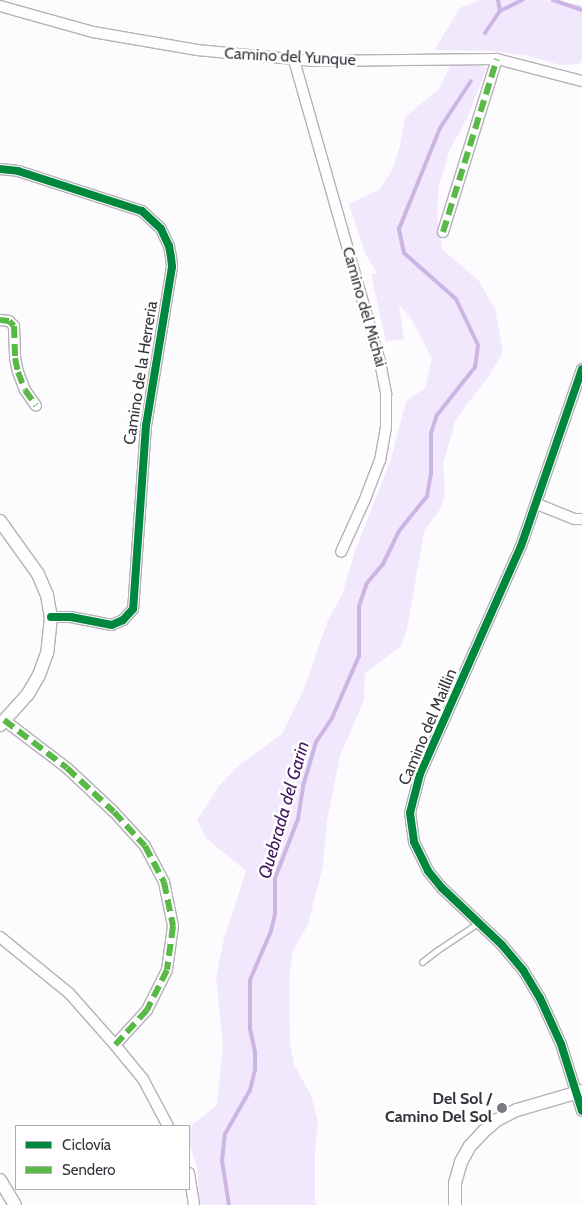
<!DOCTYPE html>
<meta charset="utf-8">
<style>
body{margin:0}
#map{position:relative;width:582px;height:1205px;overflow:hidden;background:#fcfbfe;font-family:Cabin,sans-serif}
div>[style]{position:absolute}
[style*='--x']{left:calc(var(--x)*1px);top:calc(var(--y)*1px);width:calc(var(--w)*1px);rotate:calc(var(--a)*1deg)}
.green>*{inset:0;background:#f2e8fd}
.stream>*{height:4px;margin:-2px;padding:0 2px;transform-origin:2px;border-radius:2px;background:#ccb5e3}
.roads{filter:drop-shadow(1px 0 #b4b2b7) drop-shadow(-1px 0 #b4b2b7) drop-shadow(0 1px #b4b2b7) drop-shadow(0 -1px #b4b2b7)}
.service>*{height:5px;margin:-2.5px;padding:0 2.5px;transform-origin:2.5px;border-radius:2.5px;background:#fffeff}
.minor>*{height:10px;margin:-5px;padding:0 5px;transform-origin:5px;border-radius:5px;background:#fffeff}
.tertiary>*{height:12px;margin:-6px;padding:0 6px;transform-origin:6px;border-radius:6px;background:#fffeff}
.quiet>*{height:6px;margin-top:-3px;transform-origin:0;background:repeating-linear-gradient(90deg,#58b947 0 12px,transparent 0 18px)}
.cycleway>*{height:8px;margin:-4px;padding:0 4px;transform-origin:4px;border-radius:4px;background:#00873e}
.dots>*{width:14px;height:14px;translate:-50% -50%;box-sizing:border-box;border:2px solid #fff;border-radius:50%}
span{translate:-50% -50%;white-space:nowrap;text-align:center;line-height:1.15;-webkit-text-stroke:5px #fff;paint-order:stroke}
.street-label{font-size:16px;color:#37333c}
.poi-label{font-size:16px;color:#37333c;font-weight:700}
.right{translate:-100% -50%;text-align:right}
.water-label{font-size:18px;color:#451864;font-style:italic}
.legend{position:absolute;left:15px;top:1125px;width:175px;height:65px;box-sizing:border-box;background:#fff;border:1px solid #afadb1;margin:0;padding:6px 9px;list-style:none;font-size:15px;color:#37333c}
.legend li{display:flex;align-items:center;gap:10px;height:25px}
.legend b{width:25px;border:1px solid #afadb1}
</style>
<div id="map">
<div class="green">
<i style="clip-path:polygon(480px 0,547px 0,582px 5px,582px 61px,579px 64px,560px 65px,529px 56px,494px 51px,434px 50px,460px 8px)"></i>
<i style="clip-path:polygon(451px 64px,487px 67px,467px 119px,450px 149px,439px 185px,437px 216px,442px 249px,479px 281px,495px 309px,503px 352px,489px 376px,467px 404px,455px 422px,443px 464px,445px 494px,441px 508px,424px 531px,407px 630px,401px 646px,365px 673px,364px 700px,340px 756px,327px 821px,323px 866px,308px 924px,293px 951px,289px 978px,290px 1043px,294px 1065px,311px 1095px,318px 1122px,315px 1151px,315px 1202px,317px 1205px,200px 1205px,197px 1168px,189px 1143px,189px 1127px,217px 1105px,223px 1046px,216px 977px,224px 939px,246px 871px,206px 838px,197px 820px,219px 786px,239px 765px,282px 734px,304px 689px,328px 620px,342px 595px,355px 551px,391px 459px,406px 401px,425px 388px,432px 359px,411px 318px,399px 305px,404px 339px,386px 342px,371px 274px,377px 273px,366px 255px,349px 204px,380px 189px,393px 169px,400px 145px,405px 117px,439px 89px)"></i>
</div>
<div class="stream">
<i style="--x:498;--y:0;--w:11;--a:80"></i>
<i style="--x:553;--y:0;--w:31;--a:19"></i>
<i style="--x:485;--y:33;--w:27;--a:-56"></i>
<i style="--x:500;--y:11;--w:25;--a:-26"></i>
<i style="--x:229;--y:1205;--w:45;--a:-99"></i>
<i style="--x:222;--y:1161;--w:27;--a:-84"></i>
<i style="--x:225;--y:1134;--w:51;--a:-60.4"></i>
<i style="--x:250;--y:1090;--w:21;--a:-76"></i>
<i style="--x:255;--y:1070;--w:18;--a:-90"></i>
<i style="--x:255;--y:1052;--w:24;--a:-102"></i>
<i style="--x:250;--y:1029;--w:49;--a:-90"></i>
<i style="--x:250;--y:980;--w:53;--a:-66.8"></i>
<i style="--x:271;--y:931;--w:17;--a:-77"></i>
<i style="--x:275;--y:914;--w:36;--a:-90"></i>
<i style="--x:275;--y:878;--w:63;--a:-68.7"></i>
<i style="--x:298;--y:819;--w:33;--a:-81"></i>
<i style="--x:303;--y:786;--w:46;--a:-73.5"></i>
<i style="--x:316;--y:742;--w:29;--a:-56"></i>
<i style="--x:332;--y:718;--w:68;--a:-66.5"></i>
<i style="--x:359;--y:656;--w:50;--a:-90"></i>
<i style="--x:359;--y:606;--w:24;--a:-71"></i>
<i style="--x:367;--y:583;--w:25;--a:-50"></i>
<i style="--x:383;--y:564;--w:37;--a:-64"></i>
<i style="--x:399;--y:531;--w:45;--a:-51.3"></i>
<i style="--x:427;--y:496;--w:22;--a:-80"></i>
<i style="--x:431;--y:474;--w:41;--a:-90"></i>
<i style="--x:431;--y:433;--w:19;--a:-72"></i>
<i style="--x:437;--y:415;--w:61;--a:-51.6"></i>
<i style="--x:475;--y:367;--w:22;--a:-82"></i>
<i style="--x:478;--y:345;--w:51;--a:-115.6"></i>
<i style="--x:456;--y:299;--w:69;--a:-138.5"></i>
<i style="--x:404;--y:253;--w:25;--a:-102"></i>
<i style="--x:399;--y:229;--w:109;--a:-67.9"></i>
<i style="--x:440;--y:128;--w:56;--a:-56.6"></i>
</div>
<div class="roads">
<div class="service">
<i style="--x:422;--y:962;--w:18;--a:-38"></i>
<i style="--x:436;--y:951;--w:50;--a:-33.7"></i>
</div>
<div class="minor">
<i style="--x:0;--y:6;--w:97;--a:15.6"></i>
<i style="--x:93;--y:32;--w:106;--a:9.8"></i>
<i style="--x:197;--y:50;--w:118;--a:5.4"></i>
<i style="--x:314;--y:61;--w:183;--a:-0.6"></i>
<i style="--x:497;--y:59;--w:88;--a:14.5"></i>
<i style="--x:294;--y:60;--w:314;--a:74.1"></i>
<i style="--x:380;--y:362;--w:33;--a:79"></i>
<i style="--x:386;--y:394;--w:33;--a:90"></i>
<i style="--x:386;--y:427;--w:34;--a:100"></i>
<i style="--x:380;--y:460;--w:40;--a:111"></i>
<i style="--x:366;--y:497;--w:60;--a:114.4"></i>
<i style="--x:0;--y:169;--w:18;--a:6"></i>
<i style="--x:18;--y:171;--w:130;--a:17.9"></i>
<i style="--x:142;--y:211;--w:26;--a:43"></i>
<i style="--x:161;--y:229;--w:19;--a:65"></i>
<i style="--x:169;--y:246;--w:11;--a:80"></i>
<i style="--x:171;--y:257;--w:10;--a:84"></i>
<i style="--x:172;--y:267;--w:160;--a:99.3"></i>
<i style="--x:146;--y:425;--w:184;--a:94"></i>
<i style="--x:133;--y:609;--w:15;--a:132"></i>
<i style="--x:123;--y:620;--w:12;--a:156"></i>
<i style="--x:112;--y:625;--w:42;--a:-169"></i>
<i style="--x:71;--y:617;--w:20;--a:180"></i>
<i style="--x:443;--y:232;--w:181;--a:-72.7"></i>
<i style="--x:0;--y:320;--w:9;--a:6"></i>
<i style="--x:9;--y:321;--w:7;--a:45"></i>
<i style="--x:14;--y:326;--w:32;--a:88"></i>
<i style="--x:15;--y:358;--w:14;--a:78"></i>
<i style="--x:18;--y:372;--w:19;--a:69"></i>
<i style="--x:25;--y:390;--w:19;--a:55"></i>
<i style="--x:582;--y:369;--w:187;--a:109"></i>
<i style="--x:521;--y:546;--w:249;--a:113.9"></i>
<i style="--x:420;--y:774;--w:40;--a:104.4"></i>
<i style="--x:410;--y:813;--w:29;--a:82"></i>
<i style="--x:414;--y:842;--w:32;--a:64"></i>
<i style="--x:428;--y:871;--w:22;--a:51"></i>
<i style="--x:442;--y:888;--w:83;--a:43.5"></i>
<i style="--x:502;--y:945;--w:33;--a:50"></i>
<i style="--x:523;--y:970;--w:33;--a:59"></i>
<i style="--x:540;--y:998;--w:51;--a:65.5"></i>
<i style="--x:561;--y:1044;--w:70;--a:72.6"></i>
<i style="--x:537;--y:504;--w:40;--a:22"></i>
<i style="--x:574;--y:519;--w:8;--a:0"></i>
<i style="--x:4;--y:720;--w:79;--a:37.3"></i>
<i style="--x:67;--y:768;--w:64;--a:43.1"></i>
<i style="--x:114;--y:812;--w:46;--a:47.6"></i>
<i style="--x:145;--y:846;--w:41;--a:62.2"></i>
<i style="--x:164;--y:882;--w:45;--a:78.4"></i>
<i style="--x:173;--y:926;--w:44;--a:97.8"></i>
<i style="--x:167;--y:970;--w:45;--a:116.6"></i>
<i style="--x:147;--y:1010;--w:47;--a:132.4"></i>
<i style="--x:0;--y:937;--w:89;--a:39.1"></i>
<i style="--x:69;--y:993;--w:69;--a:48.5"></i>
<i style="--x:115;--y:1045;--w:44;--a:50.5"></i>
<i style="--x:143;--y:1079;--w:53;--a:62"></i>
<i style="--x:189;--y:1173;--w:32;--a:81"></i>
</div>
<div class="tertiary">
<i style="--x:0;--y:521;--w:65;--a:54.4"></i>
<i style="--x:38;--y:574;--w:23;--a:67"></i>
<i style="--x:47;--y:595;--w:22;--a:80"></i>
<i style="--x:51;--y:617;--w:36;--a:96"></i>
<i style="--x:47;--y:653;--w:23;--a:110"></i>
<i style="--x:39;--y:675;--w:22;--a:120"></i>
<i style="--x:28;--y:694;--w:42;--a:132.1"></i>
<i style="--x:0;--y:1180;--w:29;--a:59"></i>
<i style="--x:455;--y:1205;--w:22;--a:-90"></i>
<i style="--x:455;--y:1183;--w:22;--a:-74"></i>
<i style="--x:461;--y:1162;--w:18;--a:-61"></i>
<i style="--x:470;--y:1146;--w:19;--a:-47"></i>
<i style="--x:483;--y:1132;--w:18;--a:-41"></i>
<i style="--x:497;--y:1120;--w:22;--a:-27"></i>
<i style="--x:517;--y:1110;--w:68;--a:-16.3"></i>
</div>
</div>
<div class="quiet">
<i style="--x:443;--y:232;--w:181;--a:-72.7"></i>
<i style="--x:0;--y:320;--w:9;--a:6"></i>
<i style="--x:9;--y:321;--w:7;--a:45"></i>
<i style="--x:14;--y:326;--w:32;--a:88"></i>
<i style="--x:15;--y:358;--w:14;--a:78"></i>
<i style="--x:18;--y:372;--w:19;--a:69"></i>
<i style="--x:25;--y:390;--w:19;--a:55"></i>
<i style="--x:4;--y:720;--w:79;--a:37.3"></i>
<i style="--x:67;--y:768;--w:64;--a:43.1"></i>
<i style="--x:114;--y:812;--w:46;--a:47.6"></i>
<i style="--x:145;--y:846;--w:41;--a:62.2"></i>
<i style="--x:164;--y:882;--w:45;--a:78.4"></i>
<i style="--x:173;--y:926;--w:44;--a:97.8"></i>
<i style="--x:167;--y:970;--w:45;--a:116.6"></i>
<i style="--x:147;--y:1010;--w:47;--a:132.4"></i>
</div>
<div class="cycleway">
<i style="--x:0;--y:169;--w:18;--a:6"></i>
<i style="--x:18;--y:171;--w:130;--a:17.9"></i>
<i style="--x:142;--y:211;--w:26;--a:43"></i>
<i style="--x:161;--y:229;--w:19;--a:65"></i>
<i style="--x:169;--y:246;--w:11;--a:80"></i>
<i style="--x:171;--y:257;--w:10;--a:84"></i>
<i style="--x:172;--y:267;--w:160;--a:99.3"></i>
<i style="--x:146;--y:425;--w:184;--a:94"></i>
<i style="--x:133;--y:609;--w:15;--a:132"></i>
<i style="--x:123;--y:620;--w:12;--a:156"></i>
<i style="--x:112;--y:625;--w:42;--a:-169"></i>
<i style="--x:71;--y:617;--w:20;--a:180"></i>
<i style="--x:582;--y:369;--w:187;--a:109"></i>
<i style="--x:521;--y:546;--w:249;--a:113.9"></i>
<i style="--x:420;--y:774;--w:40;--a:104.4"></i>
<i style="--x:410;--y:813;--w:29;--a:82"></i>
<i style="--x:414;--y:842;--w:32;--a:64"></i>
<i style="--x:428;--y:871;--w:22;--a:51"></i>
<i style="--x:442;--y:888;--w:83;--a:43.5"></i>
<i style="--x:502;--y:945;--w:33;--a:50"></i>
<i style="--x:523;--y:970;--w:33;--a:59"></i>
<i style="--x:540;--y:998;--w:51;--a:65.5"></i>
<i style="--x:561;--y:1044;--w:70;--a:72.6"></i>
</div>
<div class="dots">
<i style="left:502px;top:1108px;background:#7c7980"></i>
</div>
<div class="street-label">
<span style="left:290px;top:57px;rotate:3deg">Camino del Yunque</span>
<span style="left:364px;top:307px;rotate:74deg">Camino del Michai</span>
<span style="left:141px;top:373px;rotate:-81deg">Camino de la Herreria</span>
<span style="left:428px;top:727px;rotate:-67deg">Camino del Maillin</span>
</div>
<div class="poi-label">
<span class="right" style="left:492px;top:1108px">Del Sol /<br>Camino Del Sol</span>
</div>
<div class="water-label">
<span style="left:284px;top:810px;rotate:-74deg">Quebrada del Garin</span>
</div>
<ul class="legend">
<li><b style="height:6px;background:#00873e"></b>Ciclovía</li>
<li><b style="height:6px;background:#58b947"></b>Sendero</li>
</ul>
</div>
